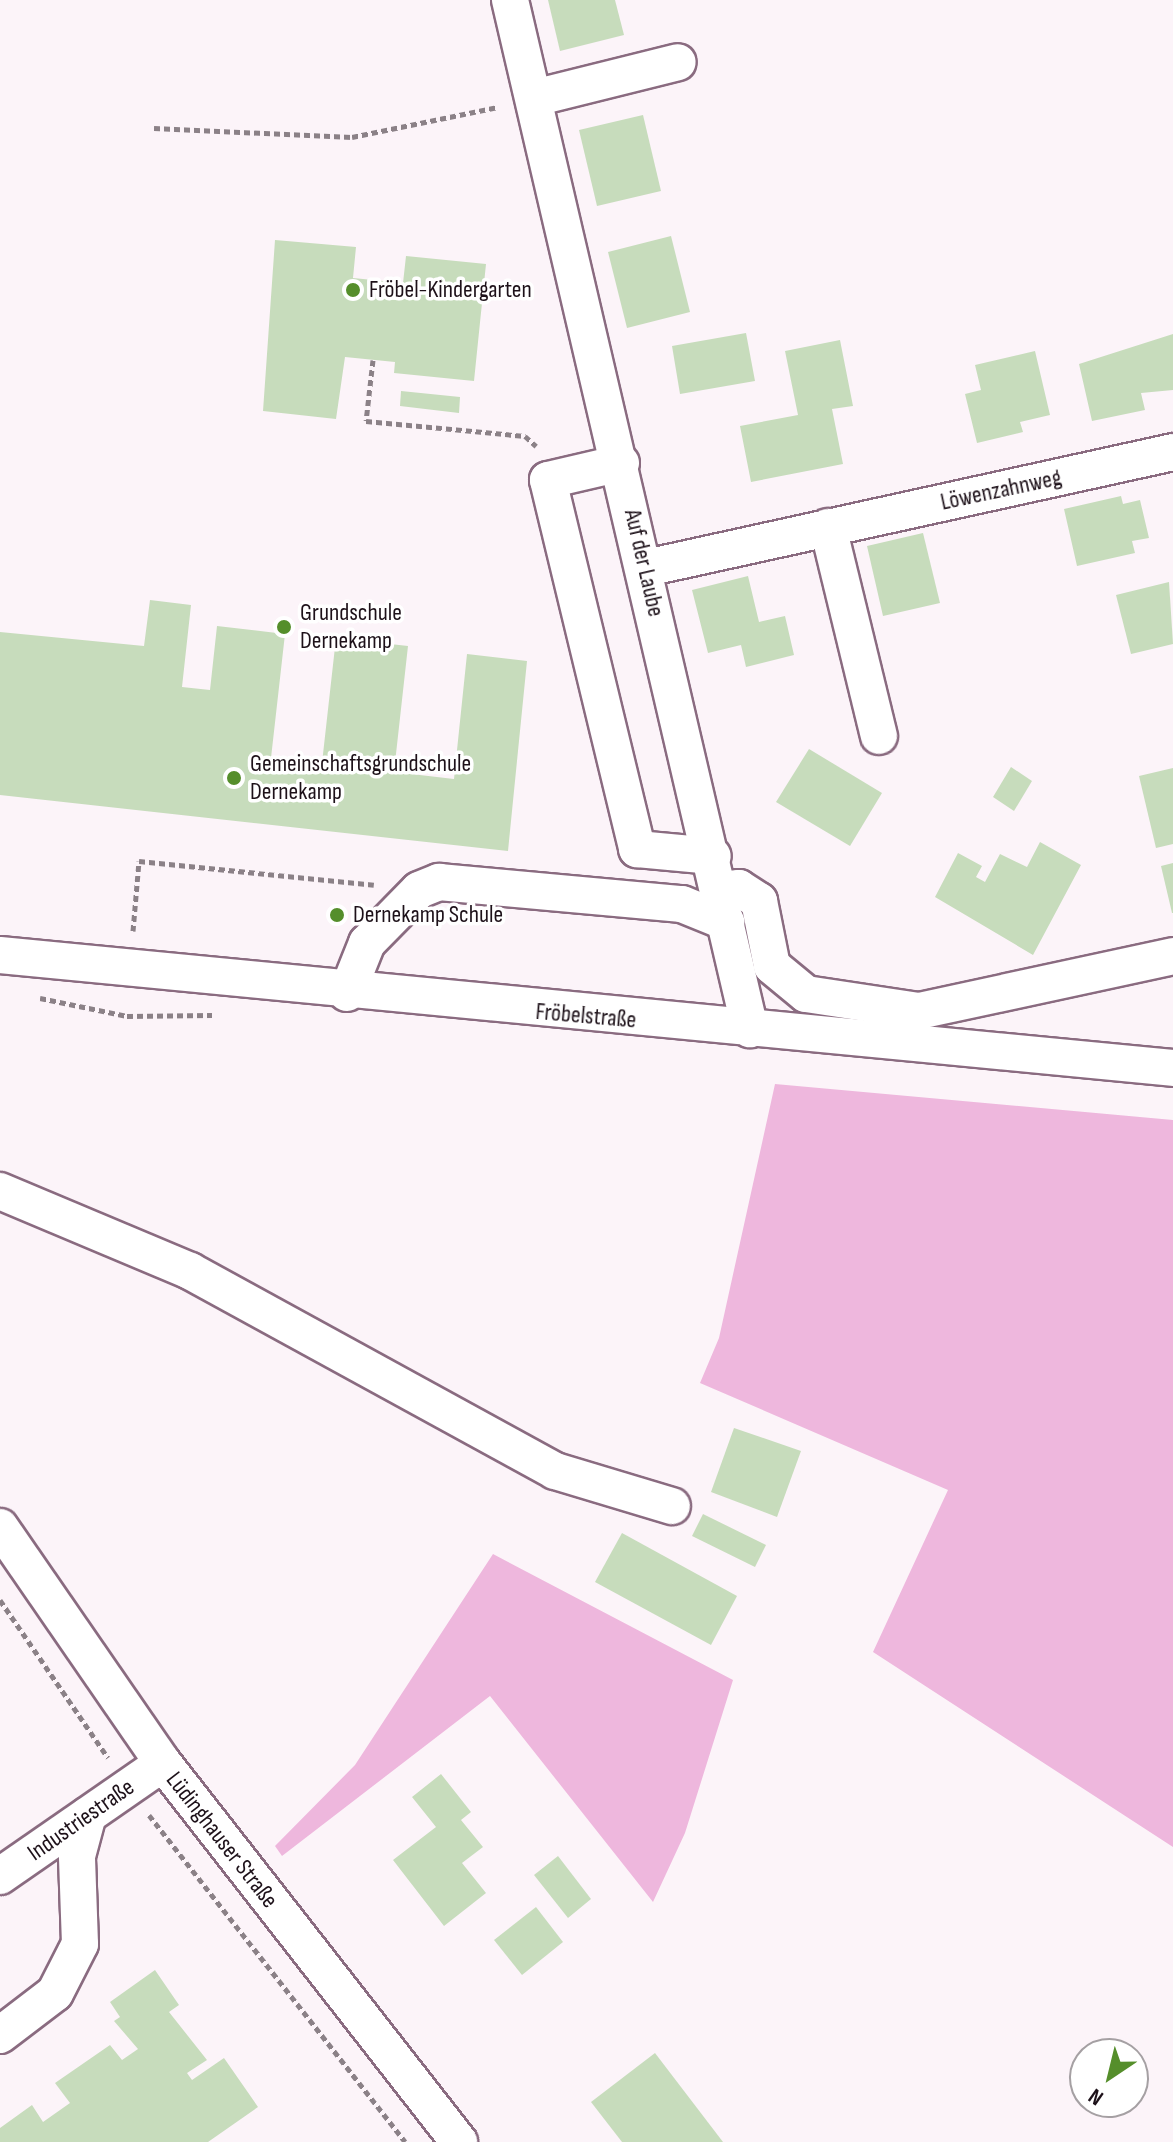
<!DOCTYPE html>
<meta charset="utf-8">
<style>
body{margin:0}
#map{position:relative;width:1173px;height:2142px;overflow:hidden;background:#fcf4f9;font-family:"Sofia Sans Condensed",sans-serif}
div>[style]{position:absolute}
[style*='--x']{left:calc(var(--x)*1px);top:calc(var(--y)*1px);width:calc(var(--w)*1px);rotate:calc(var(--a)*1deg)}
.green>*{inset:0;background:#eeb7dd}
.building>*{inset:0;background:#c7dcbc}
.path>*{height:5px;margin-top:-2.5px;transform-origin:0;background:repeating-linear-gradient(90deg,#8b8187 0 6px,transparent 0 10px)}
.roads{filter:drop-shadow(2px 0 #8a6b80) drop-shadow(-2px 0 #8a6b80) drop-shadow(0 2px #8a6b80) drop-shadow(0 -2px #8a6b80)}
.minor>*{height:36px;margin:-18px;padding:0 18px;transform-origin:18px;border-radius:18px;background:#fff}
.dots>*{width:22px;height:22px;translate:-50% -50%;box-sizing:border-box;border:4px solid #fff;border-radius:50%}
span{translate:-50% -50%;white-space:nowrap;text-align:center;line-height:1.15;-webkit-text-stroke:7px #fff;paint-order:stroke}
.poi-label{font-size:24px;color:#1d1119}
.left{translate:0 -50%;text-align:left}
.street-label{font-size:24px;color:#1d1119}
.north{position:absolute;left:1069px;top:2038px;width:80px;height:80px;box-sizing:border-box;background:#fff;border:2px solid #a5a0a3;border-radius:50%;rotate:215deg;font-size:22px;font-weight:700;line-height:32px;text-align:center;color:#1d1119}
.north::after{content:'';display:block;margin:auto;width:28px;height:36px;background:#558e2b;clip-path:polygon(50% 0,100% 100%,50% 72%,0 100%)}
</style>
<div id="map">
<div class="green">
<i style="clip-path:polygon(775px 1084px,1173px 1120px,1173px 1847px,873px 1652px,948px 1490px,700px 1383px,719px 1338px)"></i>
<i style="clip-path:polygon(493px 1554px,733px 1680px,685px 1833px,653px 1902px,490px 1696px,282px 1856px,275px 1846px,355px 1765px)"></i>
</div>
<div class="building">
<i style="clip-path:polygon(548px 0,615px 0,624px 35px,560px 51px)"></i>
<i style="clip-path:polygon(643px 115px,661px 191px,597px 206px,579px 130px)"></i>
<i style="clip-path:polygon(671px 236px,690px 312px,627px 328px,608px 252px)"></i>
<i style="clip-path:polygon(275px 240px,356px 247px,353px 278px,403px 283px,406px 256px,486px 264px,474px 381px,394px 373px,395px 362px,345px 357px,336px 419px,263px 411px)"></i>
<i style="clip-path:polygon(746px 333px,755px 381px,680px 394px,672px 346px)"></i>
<i style="clip-path:polygon(1173px 334px,1173px 390px,1141px 393px,1145px 410px,1092px 421px,1079px 364px)"></i>
<i style="clip-path:polygon(840px 340px,853px 406px,832px 409px,843px 464px,751px 482px,740px 426px,798px 415px,785px 351px)"></i>
<i style="clip-path:polygon(1035px 351px,1050px 415px,1020px 422px,1023px 432px,977px 443px,965px 394px,981px 390px,975px 365px)"></i>
<i style="clip-path:polygon(401px 391px,460px 397px,459px 413px,400px 406px)"></i>
<i style="clip-path:polygon(1121px 496px,1123px 504px,1140px 500px,1149px 538px,1132px 541px,1135px 553px,1077px 566px,1064px 509px)"></i>
<i style="clip-path:polygon(923px 533px,940px 603px,883px 616px,867px 546px)"></i>
<i style="clip-path:polygon(748px 576px,759px 622px,785px 616px,794px 655px,746px 667px,741px 645px,708px 653px,692px 590px)"></i>
<i style="clip-path:polygon(1169px 582px,1173px 644px,1131px 654px,1116px 595px)"></i>
<i style="clip-path:polygon(150px 600px,191px 605px,182px 687px,210px 690px,217px 626px,285px 634px,271px 758px,322px 763px,336px 638px,408px 646px,394px 772px,454px 779px,467px 654px,527px 661px,508px 851px,0 795px,0 632px,144px 646px)"></i>
<i style="clip-path:polygon(809px 749px,882px 793px,850px 846px,776px 802px)"></i>
<i style="clip-path:polygon(1011px 767px,1032px 781px,1014px 811px,993px 797px)"></i>
<i style="clip-path:polygon(1173px 768px,1173px 844px,1156px 848px,1139px 776px)"></i>
<i style="clip-path:polygon(1040px 842px,1081px 865px,1033px 955px,935px 897px,958px 853px,982px 866px,976px 877px,985px 882px,1000px 854px,1027px 867px)"></i>
<i style="clip-path:polygon(1173px 863px,1173px 913px,1172px 913px,1161px 866px)"></i>
<i style="clip-path:polygon(734px 1428px,801px 1451px,777px 1517px,711px 1492px)"></i>
<i style="clip-path:polygon(703px 1514px,766px 1545px,755px 1567px,692px 1536px)"></i>
<i style="clip-path:polygon(622px 1533px,737px 1596px,711px 1645px,595px 1582px)"></i>
<i style="clip-path:polygon(441px 1774px,471px 1812px,461px 1820px,483px 1847px,462px 1863px,486px 1893px,444px 1926px,393px 1860px,436px 1827px,412px 1797px)"></i>
<i style="clip-path:polygon(558px 1856px,591px 1899px,568px 1918px,534px 1875px)"></i>
<i style="clip-path:polygon(536px 1907px,563px 1942px,522px 1975px,494px 1940px)"></i>
<i style="clip-path:polygon(155px 1970px,179px 2005px,169px 2012px,207px 2060px,187px 2073px,192px 2080px,224px 2058px,258px 2107px,208px 2142px,0 2142px,0 2128px,32px 2105px,43px 2122px,70px 2103px,55px 2083px,110px 2045px,122px 2060px,138px 2049px,114px 2021px,120px 2017px,110px 2002px)"></i>
<i style="clip-path:polygon(655px 2053px,723px 2142px,622px 2142px,591px 2102px)"></i>
</div>
<div class="path">
<i style="--x:154;--y:128;--w:198;--a:2.6"></i>
<i style="--x:352;--y:137;--w:149;--a:-11.6"></i>
<i style="--x:373;--y:360;--w:61;--a:96.5"></i>
<i style="--x:366;--y:421;--w:160;--a:5.4"></i>
<i style="--x:525;--y:436;--w:15;--a:42"></i>
<i style="--x:133;--y:931;--w:70;--a:-85.1"></i>
<i style="--x:139;--y:861;--w:236;--a:5.8"></i>
<i style="--x:40;--y:998;--w:89;--a:11.7"></i>
<i style="--x:127;--y:1016;--w:85;--a:-0.7"></i>
<i style="--x:0;--y:1600;--w:191;--a:55.6"></i>
<i style="--x:149;--y:1815;--w:415;--a:51.9"></i>
</div>
<div class="roads">
<div class="minor">
<i style="--x:510;--y:0;--w:1057;--a:76.87"></i>
<i style="--x:534;--y:98;--w:148;--a:-14"></i>
<i style="--x:621;--y:463;--w:75;--a:166.9"></i>
<i style="--x:548;--y:480;--w:380;--a:76.4"></i>
<i style="--x:637;--y:849;--w:76;--a:5.3"></i>
<i style="--x:828;--y:527;--w:215;--a:76.3"></i>
<i style="--x:646;--y:568;--w:540;--a:-12.41"></i>
<i style="--x:720;--y:890;--w:19;--a:-6"></i>
<i style="--x:739;--y:888;--w:24;--a:33"></i>
<i style="--x:759;--y:901;--w:66;--a:78.7"></i>
<i style="--x:772;--y:966;--w:44;--a:39.5"></i>
<i style="--x:806;--y:994;--w:114;--a:8.6"></i>
<i style="--x:919;--y:1011;--w:260;--a:-12.2"></i>
<i style="--x:0;--y:955;--w:1178;--a:5.5"></i>
<i style="--x:347;--y:993;--w:54;--a:-68.2"></i>
<i style="--x:367;--y:943;--w:74;--a:-45.5"></i>
<i style="--x:419;--y:890;--w:22;--a:-22"></i>
<i style="--x:439;--y:882;--w:244;--a:5.2"></i>
<i style="--x:682;--y:904;--w:48;--a:22.2"></i>
<i style="--x:0;--y:1191;--w:206;--a:22.8"></i>
<i style="--x:190;--y:1271;--w:416;--a:28.7"></i>
<i style="--x:555;--y:1471;--w:122;--a:16.7"></i>
<i style="--x:0;--y:1527;--w:287;--a:55.4"></i>
<i style="--x:163;--y:1763;--w:481;--a:52"></i>
<i style="--x:0;--y:1876;--w:198;--a:-34.7"></i>
<i style="--x:0;--y:2035;--w:69;--a:-37.4"></i>
<i style="--x:55;--y:1993;--w:55;--a:-63"></i>
<i style="--x:80;--y:1944;--w:88;--a:-92"></i>
<i style="--x:77;--y:1856;--w:42;--a:-75"></i>
</div>
</div>
<div class="dots">
<i style="left:353px;top:290px;background:#558e2b"></i>
<i style="left:284px;top:627px;background:#558e2b"></i>
<i style="left:234px;top:778px;background:#558e2b"></i>
<i style="left:337px;top:915px;background:#558e2b"></i>
</div>
<div class="poi-label">
<span class="left" style="left:369px;top:290px">Fröbel-Kindergarten</span>
<span class="left" style="left:300px;top:627px">Grundschule<br>Dernekamp</span>
<span class="left" style="left:250px;top:778px">Gemeinschaftsgrundschule<br>Dernekamp</span>
<span class="left" style="left:353px;top:915px">Dernekamp Schule</span>
</div>
<div class="street-label">
<span style="left:1001px;top:490px;rotate:-12deg">Löwenzahnweg</span>
<span style="left:644px;top:563px;rotate:77deg">Auf der Laube</span>
<span style="left:586px;top:1016px;rotate:5deg">Fröbelstraße</span>
<span style="left:81px;top:1820px;rotate:-35deg">Industriestraße</span>
<span style="left:222px;top:1840px;rotate:52deg">Lüdinghauser Straße</span>
</div>
<div class="north">N</div>
</div>
